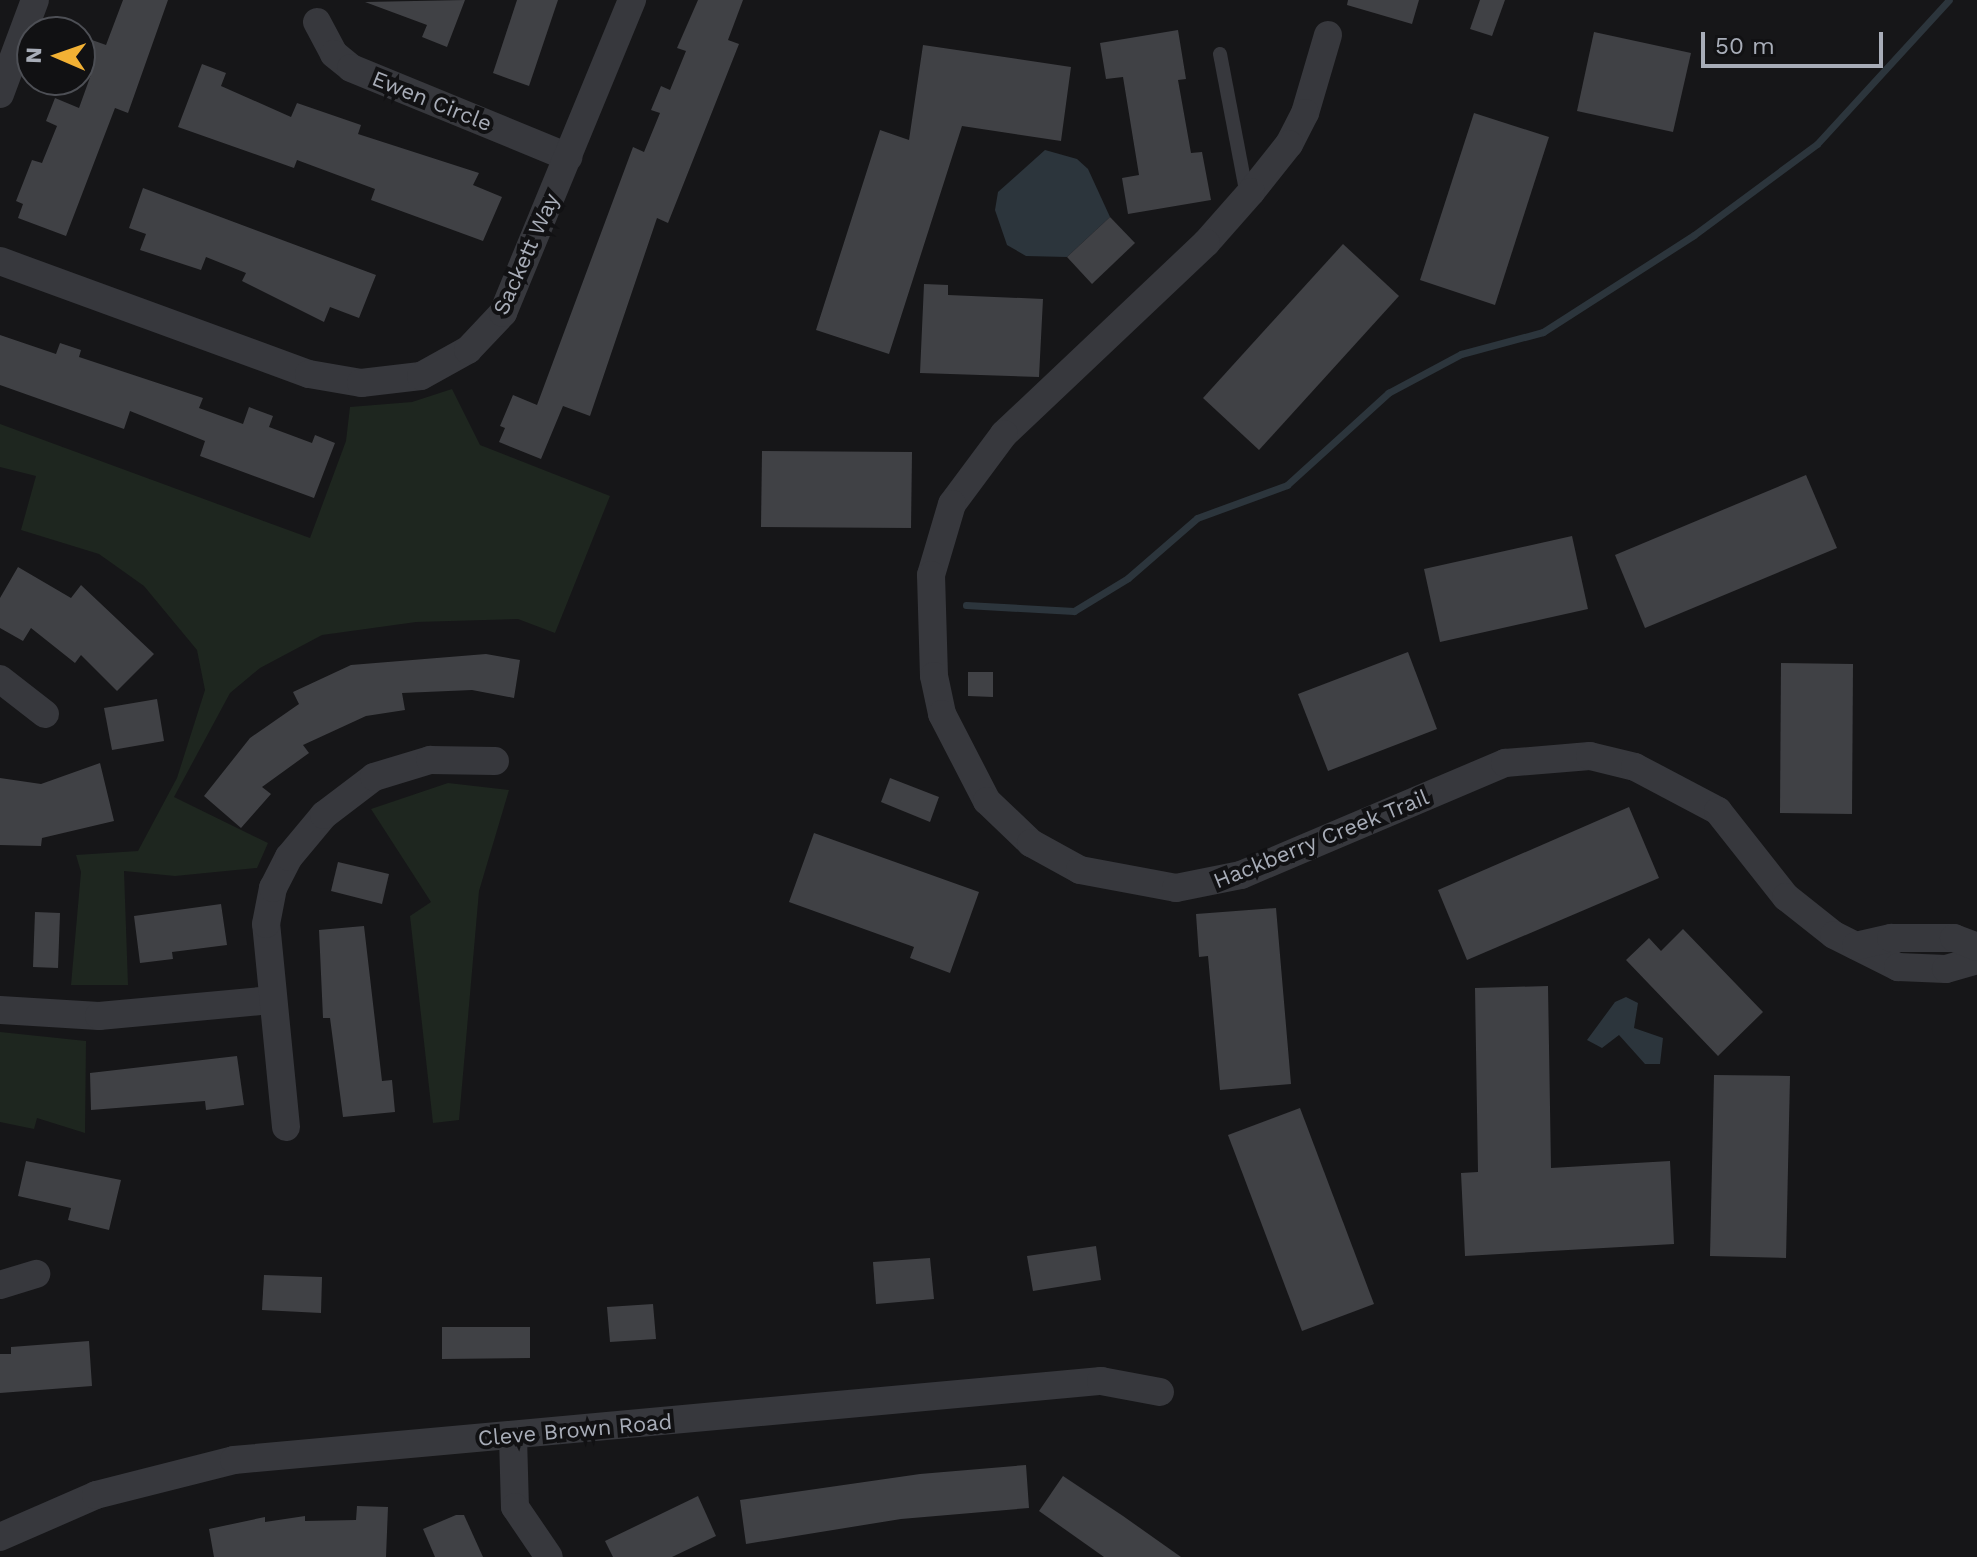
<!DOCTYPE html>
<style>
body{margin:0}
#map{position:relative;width:1977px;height:1557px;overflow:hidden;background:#161618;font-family:"Work Sans",sans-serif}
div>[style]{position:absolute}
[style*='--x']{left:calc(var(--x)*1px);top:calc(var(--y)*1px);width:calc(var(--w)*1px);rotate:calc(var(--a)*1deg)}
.green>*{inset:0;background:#1e261f}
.water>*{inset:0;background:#2c353c}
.stream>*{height:7px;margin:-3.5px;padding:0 3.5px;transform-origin:3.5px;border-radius:3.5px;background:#2c353c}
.building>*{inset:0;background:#404145}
.lane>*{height:14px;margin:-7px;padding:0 7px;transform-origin:7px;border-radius:7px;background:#37383d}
.street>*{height:28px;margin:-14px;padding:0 14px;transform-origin:14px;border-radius:14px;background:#37383d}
span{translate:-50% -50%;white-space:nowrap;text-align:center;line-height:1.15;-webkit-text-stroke:8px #111113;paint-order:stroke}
.street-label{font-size:22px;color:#a8adb8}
.north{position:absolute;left:16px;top:16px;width:80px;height:80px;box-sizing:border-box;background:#111113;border:2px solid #4d4f55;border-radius:50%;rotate:272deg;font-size:22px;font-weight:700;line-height:32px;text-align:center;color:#a8adb8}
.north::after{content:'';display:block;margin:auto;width:28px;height:36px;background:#f2b134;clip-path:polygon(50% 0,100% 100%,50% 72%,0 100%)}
.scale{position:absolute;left:1701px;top:32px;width:182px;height:36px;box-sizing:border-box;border:4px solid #a8adb8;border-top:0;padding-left:10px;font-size:24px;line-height:28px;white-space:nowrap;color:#a8adb8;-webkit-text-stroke:6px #111113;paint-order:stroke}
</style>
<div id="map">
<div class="green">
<i style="clip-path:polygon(452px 389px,480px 445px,610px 496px,555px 633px,518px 619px,416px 622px,322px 635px,260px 668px,230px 693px,174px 797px,268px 843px,257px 868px,175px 876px,124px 871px,128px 985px,71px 985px,81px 872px,76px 855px,138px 851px,177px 778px,205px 690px,197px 650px,144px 586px,99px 554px,21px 530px,36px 476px,0 467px,0 424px,310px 538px,346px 441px,350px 407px,412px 402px)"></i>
<i style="clip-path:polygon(448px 783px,509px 790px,479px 891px,459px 1120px,433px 1123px,410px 916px,431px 902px,371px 809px)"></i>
<i style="clip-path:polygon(0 1032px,86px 1041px,85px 1133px,37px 1118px,34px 1129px,0 1122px)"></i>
</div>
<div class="water">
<i style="clip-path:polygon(1045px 150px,1077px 159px,1088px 169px,1110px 217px,1067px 257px,1026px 256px,1007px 245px,995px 210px,998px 192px)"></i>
<i style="clip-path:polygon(1626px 997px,1638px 1003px,1634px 1028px,1663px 1038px,1660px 1064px,1645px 1064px,1619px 1035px,1602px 1048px,1587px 1040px,1615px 1002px)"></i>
</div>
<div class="stream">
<i style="--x:966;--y:605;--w:108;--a:3.2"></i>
<i style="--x:1074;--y:611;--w:63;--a:-31.4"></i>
<i style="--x:1128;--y:578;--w:91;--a:-41"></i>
<i style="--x:1197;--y:518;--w:96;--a:-20.1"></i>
<i style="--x:1287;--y:485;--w:137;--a:-42.3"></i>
<i style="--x:1388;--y:393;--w:83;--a:-28.1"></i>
<i style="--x:1461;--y:354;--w:85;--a:-15"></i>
<i style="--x:1543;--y:332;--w:179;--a:-32.7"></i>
<i style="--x:1694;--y:235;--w:153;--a:-36.5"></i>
<i style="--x:1817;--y:144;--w:195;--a:-47.5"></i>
</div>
<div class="building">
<i style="clip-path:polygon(123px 0,168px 0,128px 113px,115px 108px,66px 236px,18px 218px,23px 204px,16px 201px,32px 160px,42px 163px,57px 126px,46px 121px,55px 98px,79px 108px,93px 69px,83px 65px,92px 40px,106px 45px)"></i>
<i style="clip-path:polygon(465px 0,447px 47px,422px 37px,427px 25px,365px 2px)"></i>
<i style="clip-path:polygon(517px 0,558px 0,529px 86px,493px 73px)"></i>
<i style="clip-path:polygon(698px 0,743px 0,728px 40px,739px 44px,668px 223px,657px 218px,590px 416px,563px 406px,541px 459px,499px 442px,505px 428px,500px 426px,513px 395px,537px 405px,633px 147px,644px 152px,660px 113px,651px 110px,661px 86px,670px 90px,686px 51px,677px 48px)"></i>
<i style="clip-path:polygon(1348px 0,1419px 0,1412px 24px,1347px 5px)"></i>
<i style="clip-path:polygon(1480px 0,1505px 0,1492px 36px,1470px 29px)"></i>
<i style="clip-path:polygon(1178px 30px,1186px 79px,1178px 80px,1191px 153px,1202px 152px,1211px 200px,1128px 214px,1122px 178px,1139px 175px,1123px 77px,1106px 79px,1100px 43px)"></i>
<i style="clip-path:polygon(1594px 32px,1691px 53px,1673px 132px,1577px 111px)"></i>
<i style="clip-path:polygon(923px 45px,1071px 67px,1061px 141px,962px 126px,889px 354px,816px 330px,880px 130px,909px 140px)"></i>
<i style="clip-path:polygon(202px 64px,226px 73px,221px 86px,291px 117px,297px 103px,361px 125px,358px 134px,479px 173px,473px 185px,502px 197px,483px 241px,371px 200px,375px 189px,297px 160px,294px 168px,178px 127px)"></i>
<i style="clip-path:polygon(1474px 113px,1549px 137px,1495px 305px,1420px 280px)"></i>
<i style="clip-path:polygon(143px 188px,376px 275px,359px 318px,330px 307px,324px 322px,242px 281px,246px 273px,206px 257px,201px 270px,140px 250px,146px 234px,129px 228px)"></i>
<i style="clip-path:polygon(1110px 217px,1135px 243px,1092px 284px,1067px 257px)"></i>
<i style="clip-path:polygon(1343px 244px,1399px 296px,1259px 450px,1203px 398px)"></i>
<i style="clip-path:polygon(924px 284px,948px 285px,948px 295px,1043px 299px,1039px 377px,920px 373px)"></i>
<i style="clip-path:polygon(0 335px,56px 354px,60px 343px,81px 350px,79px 357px,203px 398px,199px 408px,243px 424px,249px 407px,273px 416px,269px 427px,312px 443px,315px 435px,335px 443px,314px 498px,200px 456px,205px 441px,130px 411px,124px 429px,0 385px)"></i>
<i style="clip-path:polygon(762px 451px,912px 452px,911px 528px,761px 527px)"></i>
<i style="clip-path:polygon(1806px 475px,1837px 548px,1645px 628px,1615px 555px)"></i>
<i style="clip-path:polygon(1572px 536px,1588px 609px,1440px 642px,1424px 569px)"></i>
<i style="clip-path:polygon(18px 567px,71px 598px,81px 585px,154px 654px,117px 691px,81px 655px,75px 663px,31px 628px,23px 641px,0 628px,0 598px)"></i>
<i style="clip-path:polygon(1408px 652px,1437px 729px,1328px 771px,1298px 694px)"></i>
<i style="clip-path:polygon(486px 654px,520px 660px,514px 698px,472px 690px,402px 693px,405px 710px,366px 716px,303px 745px,309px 753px,262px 787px,271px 794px,241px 828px,204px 796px,250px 738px,299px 704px,293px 692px,351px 665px)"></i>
<i style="clip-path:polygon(1781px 663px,1853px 664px,1852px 814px,1780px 813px)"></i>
<i style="clip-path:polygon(968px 672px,993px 672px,993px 697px,968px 696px)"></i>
<i style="clip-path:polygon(157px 699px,164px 741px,112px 750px,104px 708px)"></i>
<i style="clip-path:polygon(100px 763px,114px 821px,42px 838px,41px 846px,0 845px,0 778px,41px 784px)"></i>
<i style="clip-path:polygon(890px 778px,939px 797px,930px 822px,881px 802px)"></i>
<i style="clip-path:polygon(1629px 807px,1659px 878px,1467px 960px,1438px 890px)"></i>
<i style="clip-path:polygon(814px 833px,979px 892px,950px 973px,910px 958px,914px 947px,789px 902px)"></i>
<i style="clip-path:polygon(338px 862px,389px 874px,382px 904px,331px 891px)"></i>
<i style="clip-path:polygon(221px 904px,227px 945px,172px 952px,173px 959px,140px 963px,134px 916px)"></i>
<i style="clip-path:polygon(1276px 908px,1291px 1084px,1220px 1090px,1208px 956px,1199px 957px,1196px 914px)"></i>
<i style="clip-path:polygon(35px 912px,60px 913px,58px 968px,33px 967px)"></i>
<i style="clip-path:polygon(364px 926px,382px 1081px,392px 1080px,395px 1112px,343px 1117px,330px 1018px,323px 1018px,319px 930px)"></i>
<i style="clip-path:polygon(1683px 929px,1763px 1012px,1718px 1056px,1626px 960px,1649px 938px,1661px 951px)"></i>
<i style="clip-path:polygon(1548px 986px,1551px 1168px,1670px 1161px,1674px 1244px,1465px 1256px,1461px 1173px,1478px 1172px,1475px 988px)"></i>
<i style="clip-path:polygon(237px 1056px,244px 1105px,206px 1110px,205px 1101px,91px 1110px,90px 1073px)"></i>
<i style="clip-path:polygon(1714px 1075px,1790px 1076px,1786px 1258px,1710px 1256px)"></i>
<i style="clip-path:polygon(1300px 1108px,1374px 1304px,1302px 1331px,1228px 1135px)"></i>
<i style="clip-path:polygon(26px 1161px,121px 1180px,109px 1230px,68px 1220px,71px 1208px,18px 1196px)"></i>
<i style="clip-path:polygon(1096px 1246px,1101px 1280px,1033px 1291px,1027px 1256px)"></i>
<i style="clip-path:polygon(930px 1258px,934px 1299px,876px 1304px,873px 1262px)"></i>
<i style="clip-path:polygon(264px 1275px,322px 1277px,321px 1313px,262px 1310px)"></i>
<i style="clip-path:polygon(653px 1304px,656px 1339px,610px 1342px,607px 1307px)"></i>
<i style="clip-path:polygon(442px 1327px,530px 1327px,530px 1358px,442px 1359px)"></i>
<i style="clip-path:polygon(89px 1341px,92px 1386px,0 1393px,0 1354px,11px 1354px,11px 1347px)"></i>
<i style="clip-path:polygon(1026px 1465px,1029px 1508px,901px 1519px,746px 1544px,740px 1500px,920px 1474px)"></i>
<i style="clip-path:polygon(1063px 1476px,1123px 1516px,1181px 1557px,1104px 1557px,1039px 1511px)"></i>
<i style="clip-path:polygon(698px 1496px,716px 1536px,672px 1557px,613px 1557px,605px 1541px)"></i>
<i style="clip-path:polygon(357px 1506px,388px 1507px,386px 1557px,214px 1557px,209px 1529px,265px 1517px,265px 1522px,305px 1516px,305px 1521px,356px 1520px)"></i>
<i style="clip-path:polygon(456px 1515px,464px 1515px,483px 1557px,435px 1557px,423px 1529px)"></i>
</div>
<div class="lane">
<i style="--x:1220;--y:54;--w:145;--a:79.2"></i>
</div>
<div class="street">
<i style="--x:317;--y:22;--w:36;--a:62"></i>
<i style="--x:334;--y:54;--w:22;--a:39"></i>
<i style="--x:351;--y:68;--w:235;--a:22.3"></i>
<i style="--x:1328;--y:35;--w:81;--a:106.4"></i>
<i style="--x:1305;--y:113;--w:35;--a:117"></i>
<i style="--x:1289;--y:144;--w:61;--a:128.4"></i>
<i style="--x:1251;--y:192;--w:68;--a:131.4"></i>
<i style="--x:1206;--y:243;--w:278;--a:136.6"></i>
<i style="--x:1004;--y:434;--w:87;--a:126.6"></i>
<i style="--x:952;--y:504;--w:74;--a:106.5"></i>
<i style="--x:931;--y:575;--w:101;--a:88.3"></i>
<i style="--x:934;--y:676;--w:39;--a:78"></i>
<i style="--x:942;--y:714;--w:98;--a:62.7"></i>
<i style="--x:987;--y:801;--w:61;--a:43.7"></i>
<i style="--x:1031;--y:843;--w:56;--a:28.9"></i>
<i style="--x:1080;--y:870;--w:98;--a:10.6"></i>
<i style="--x:1176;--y:888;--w:66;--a:-11.3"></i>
<i style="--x:1241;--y:875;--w:287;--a:-23"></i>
<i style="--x:1505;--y:763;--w:85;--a:-4.7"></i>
<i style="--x:1590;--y:756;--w:46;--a:13.7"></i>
<i style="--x:1635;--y:767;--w:94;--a:27.9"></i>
<i style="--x:1718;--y:811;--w:110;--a:51.7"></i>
<i style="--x:1786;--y:897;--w:61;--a:38.4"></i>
<i style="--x:1834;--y:935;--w:72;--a:26.6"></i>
<i style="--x:1898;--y:967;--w:48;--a:2.4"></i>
<i style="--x:1946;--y:969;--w:32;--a:-16"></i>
<i style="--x:0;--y:94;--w:100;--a:-69.6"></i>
<i style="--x:0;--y:261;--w:329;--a:20.1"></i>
<i style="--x:309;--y:374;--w:53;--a:9.8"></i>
<i style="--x:361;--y:383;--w:60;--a:-6.7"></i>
<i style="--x:421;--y:376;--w:54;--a:-29"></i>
<i style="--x:468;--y:350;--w:51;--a:-46.6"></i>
<i style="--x:503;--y:313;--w:339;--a:-67.6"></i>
<i style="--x:0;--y:679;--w:57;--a:37.9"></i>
<i style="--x:1856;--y:946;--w:36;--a:-13"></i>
<i style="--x:1891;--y:938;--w:63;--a:0"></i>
<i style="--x:1954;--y:938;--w:25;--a:21"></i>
<i style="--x:0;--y:1010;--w:99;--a:3.5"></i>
<i style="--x:99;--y:1016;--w:172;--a:-5.3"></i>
<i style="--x:286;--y:1127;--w:204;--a:-95.6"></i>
<i style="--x:266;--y:924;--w:37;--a:-79"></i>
<i style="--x:273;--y:888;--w:35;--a:-63"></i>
<i style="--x:289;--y:857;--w:55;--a:-50.2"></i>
<i style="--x:324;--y:815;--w:63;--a:-37.2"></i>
<i style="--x:374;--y:777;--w:59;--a:-16.9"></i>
<i style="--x:430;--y:760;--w:65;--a:0.9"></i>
<i style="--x:0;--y:1285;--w:38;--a:-17"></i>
<i style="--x:513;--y:1437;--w:70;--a:88.4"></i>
<i style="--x:515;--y:1507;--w:60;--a:55.8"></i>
<i style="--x:0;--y:1537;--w:105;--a:-23.6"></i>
<i style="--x:96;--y:1495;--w:142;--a:-14.2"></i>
<i style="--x:234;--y:1460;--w:871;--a:-5.21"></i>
<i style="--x:1101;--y:1381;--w:60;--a:10.6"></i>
</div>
<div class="street-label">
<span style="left:432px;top:101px;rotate:22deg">Ewen Circle</span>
<span style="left:526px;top:254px;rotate:-66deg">Sackett Way</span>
<span style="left:1321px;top:839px;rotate:-22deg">Hackberry Creek Trail</span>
<span style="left:575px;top:1430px;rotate:-5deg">Cleve Brown Road</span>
</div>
<div class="north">N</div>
<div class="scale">50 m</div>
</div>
